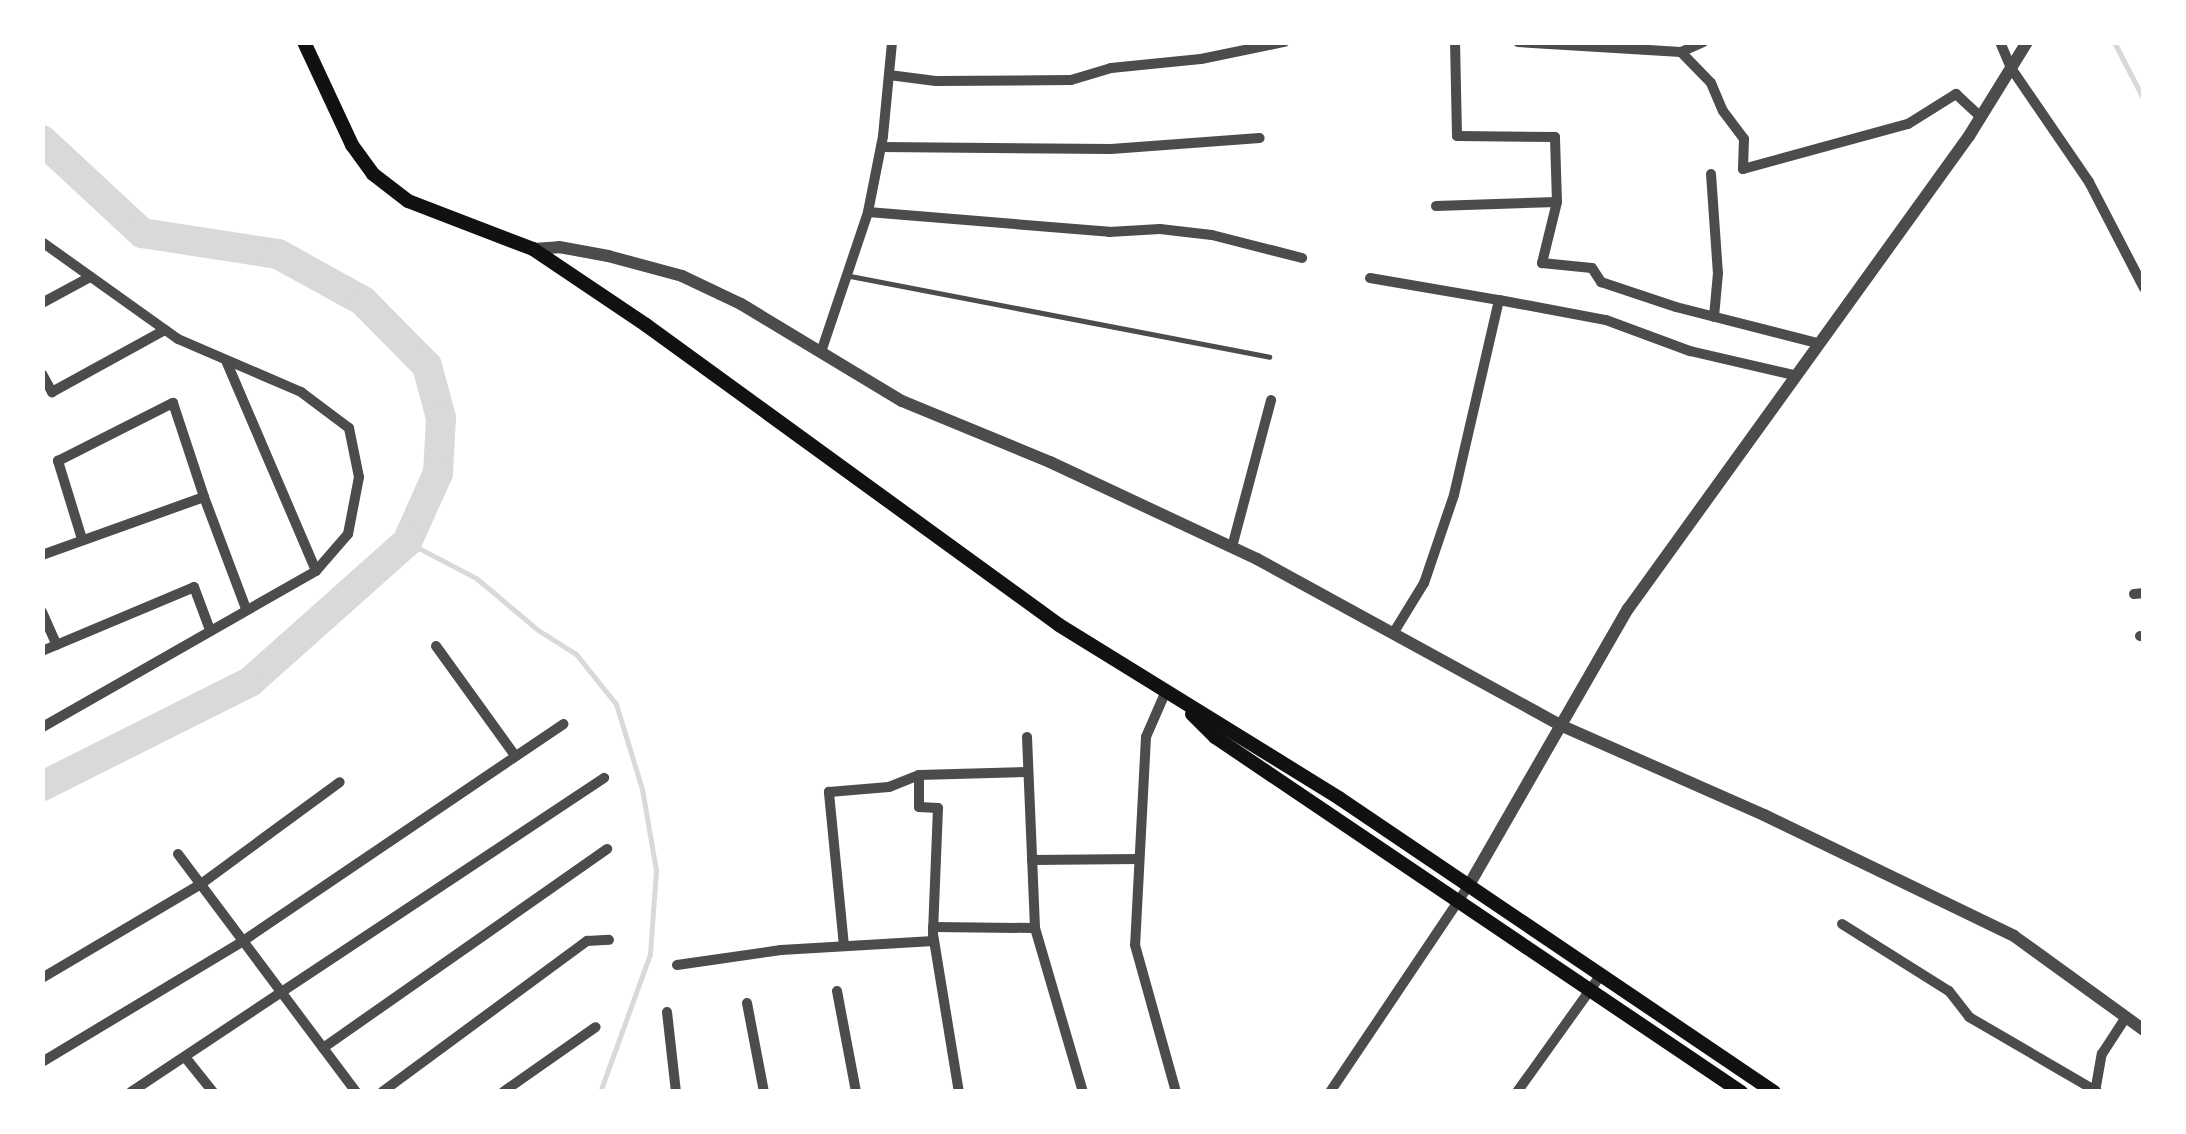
<!DOCTYPE html>
<style>
body{margin:0}
#map{position:relative;width:2186px;height:1134px;overflow:hidden;background:#fff;font-family:"DM Sans",sans-serif}
div>[style]{position:absolute}
[style*='--x']{left:calc(var(--x)*1px);top:calc(var(--y)*1px);width:calc(var(--w)*1px);rotate:calc(var(--a)*1deg)}
.stream>*{height:5px;margin:-2.5px;padding:0 2.5px;transform-origin:2.5px;border-radius:2.5px;background:#d9d9d9}
.river>*{height:30px;margin:-15px;padding:0 15px;transform-origin:15px;border-radius:15px;background:#d9d9d9}
.service>*{height:5px;margin:-2.5px;padding:0 2.5px;transform-origin:2.5px;border-radius:2.5px;background:#4c4c4c}
.minor>*{height:10px;margin:-5px;padding:0 5px;transform-origin:5px;border-radius:5px;background:#4c4c4c}
.tertiary>*{height:12px;margin:-6px;padding:0 6px;transform-origin:6px;border-radius:6px;background:#4c4c4c}
.secondary>*{height:14px;margin:-7px;padding:0 7px;transform-origin:7px;border-radius:7px;background:#111}
span{translate:-50% -50%;white-space:nowrap;text-align:center;line-height:1.15;-webkit-text-stroke:10px #fff;paint-order:stroke}
.frame{position:absolute;inset:0;border:45px solid #fff;pointer-events:none}
</style>
<div id="map">
<div class="stream">
<i style="--x:2114;--y:42;--w:65;--a:62.7"></i>
<i style="--x:407;--y:542;--w:78;--a:27.6"></i>
<i style="--x:476;--y:578;--w:81;--a:40"></i>
<i style="--x:538;--y:630;--w:45;--a:32.3"></i>
<i style="--x:576;--y:654;--w:64;--a:51.3"></i>
<i style="--x:616;--y:704;--w:89;--a:73"></i>
<i style="--x:642;--y:789;--w:82;--a:80.2"></i>
<i style="--x:656;--y:870;--w:84;--a:94.1"></i>
<i style="--x:650;--y:954;--w:147;--a:109.9"></i>
</div>
<div class="river">
<i style="--x:42;--y:140;--w:137;--a:42.9"></i>
<i style="--x:142;--y:233;--w:138;--a:8.8"></i>
<i style="--x:278;--y:254;--w:97;--a:28.9"></i>
<i style="--x:363;--y:301;--w:91;--a:45.4"></i>
<i style="--x:427;--y:366;--w:54;--a:74.9"></i>
<i style="--x:441;--y:418;--w:55;--a:93.1"></i>
<i style="--x:438;--y:473;--w:76;--a:114.2"></i>
<i style="--x:407;--y:542;--w:210;--a:138.3"></i>
<i style="--x:250;--y:682;--w:233;--a:153.4"></i>
</div>
<div class="service">
<i style="--x:850;--y:276;--w:427;--a:10.9"></i>
</div>
<div class="minor">
<i style="--x:1518;--y:42;--w:163;--a:3.5"></i>
<i style="--x:1681;--y:52;--w:43;--a:45.9"></i>
<i style="--x:1711;--y:83;--w:30;--a:67"></i>
<i style="--x:1723;--y:111;--w:35;--a:53"></i>
<i style="--x:1744;--y:139;--w:30;--a:92"></i>
<i style="--x:1743;--y:169;--w:171;--a:-15.3"></i>
<i style="--x:1908;--y:124;--w:57;--a:-32"></i>
<i style="--x:1956;--y:94;--w:34;--a:43"></i>
<i style="--x:2000;--y:42;--w:28;--a:67"></i>
<i style="--x:2011;--y:68;--w:138;--a:55.6"></i>
<i style="--x:2089;--y:182;--w:119;--a:62.6"></i>
<i style="--x:1681;--y:52;--w:24;--a:-24"></i>
<i style="--x:889;--y:75;--w:47;--a:7.3"></i>
<i style="--x:936;--y:81;--w:135;--a:-0.4"></i>
<i style="--x:1071;--y:80;--w:42;--a:-16.7"></i>
<i style="--x:1111;--y:68;--w:90;--a:-5.7"></i>
<i style="--x:1201;--y:59;--w:85;--a:-11.6"></i>
<i style="--x:881;--y:147;--w:230;--a:0.5"></i>
<i style="--x:1111;--y:149;--w:149;--a:-4.2"></i>
<i style="--x:1711;--y:174;--w:99;--a:86"></i>
<i style="--x:1718;--y:273;--w:44;--a:95.2"></i>
<i style="--x:1557;--y:202;--w:63;--a:103.8"></i>
<i style="--x:1542;--y:263;--w:50;--a:5.7"></i>
<i style="--x:1592;--y:268;--w:17;--a:57"></i>
<i style="--x:1601;--y:282;--w:79;--a:18.4"></i>
<i style="--x:1676;--y:307;--w:146;--a:14.3"></i>
<i style="--x:1436;--y:206;--w:121;--a:-1.9"></i>
<i style="--x:1557;--y:202;--w:65;--a:-91.8"></i>
<i style="--x:1555;--y:137;--w:98;--a:-179.4"></i>
<i style="--x:1457;--y:136;--w:94;--a:-91.2"></i>
<i style="--x:868;--y:212;--w:242;--a:4.7"></i>
<i style="--x:1109;--y:232;--w:51;--a:-3.4"></i>
<i style="--x:1160;--y:229;--w:52;--a:6.6"></i>
<i style="--x:1212;--y:235;--w:93;--a:14.3"></i>
<i style="--x:42;--y:242;--w:167;--a:35.5"></i>
<i style="--x:178;--y:339;--w:134;--a:23.3"></i>
<i style="--x:301;--y:392;--w:60;--a:36.9"></i>
<i style="--x:349;--y:428;--w:50;--a:78.5"></i>
<i style="--x:359;--y:477;--w:58;--a:100.9"></i>
<i style="--x:348;--y:534;--w:49;--a:130.9"></i>
<i style="--x:316;--y:571;--w:315;--a:150.3"></i>
<i style="--x:1370;--y:278;--w:131;--a:9.7"></i>
<i style="--x:1499;--y:300;--w:200;--a:103"></i>
<i style="--x:1454;--y:495;--w:93;--a:108.8"></i>
<i style="--x:1424;--y:583;--w:57;--a:121.5"></i>
<i style="--x:1499;--y:300;--w:109;--a:10.6"></i>
<i style="--x:1606;--y:320;--w:90;--a:20.3"></i>
<i style="--x:1690;--y:351;--w:107;--a:13"></i>
<i style="--x:42;--y:303;--w:55;--a:-28.4"></i>
<i style="--x:821;--y:352;--w:148;--a:-71.4"></i>
<i style="--x:868;--y:212;--w:77;--a:-78.8"></i>
<i style="--x:883;--y:136;--w:94;--a:-84.5"></i>
<i style="--x:227;--y:363;--w:226;--a:66.8"></i>
<i style="--x:42;--y:374;--w:21;--a:61"></i>
<i style="--x:52;--y:392;--w:129;--a:-28.8"></i>
<i style="--x:82;--y:539;--w:82;--a:-107.1"></i>
<i style="--x:58;--y:461;--w:129;--a:-26.8"></i>
<i style="--x:173;--y:403;--w:99;--a:71.7"></i>
<i style="--x:1232;--y:547;--w:152;--a:-75.1"></i>
<i style="--x:42;--y:555;--w:172;--a:-19.7"></i>
<i style="--x:204;--y:497;--w:120;--a:69.4"></i>
<i style="--x:2134;--y:594;--w:10;--a:-6"></i>
<i style="--x:42;--y:612;--w:36;--a:66"></i>
<i style="--x:2140;--y:636;--w:4;--a:14"></i>
<i style="--x:436;--y:646;--w:133;--a:54.2"></i>
<i style="--x:42;--y:651;--w:165;--a:-22.8"></i>
<i style="--x:194;--y:587;--w:46;--a:69.6"></i>
<i style="--x:1166;--y:691;--w:50;--a:113.5"></i>
<i style="--x:1146;--y:737;--w:208;--a:93"></i>
<i style="--x:1135;--y:945;--w:153;--a:74.4"></i>
<i style="--x:1027;--y:737;--w:191;--a:87.6"></i>
<i style="--x:1035;--y:928;--w:171;--a:73.7"></i>
<i style="--x:919;--y:775;--w:32;--a:90"></i>
<i style="--x:919;--y:807;--w:19;--a:3"></i>
<i style="--x:938;--y:808;--w:126;--a:92.3"></i>
<i style="--x:933;--y:934;--w:160;--a:80.7"></i>
<i style="--x:178;--y:854;--w:297;--a:53.2"></i>
<i style="--x:1032;--y:860;--w:107;--a:-0.5"></i>
<i style="--x:1842;--y:924;--w:126;--a:32.1"></i>
<i style="--x:1949;--y:991;--w:33;--a:52"></i>
<i style="--x:1969;--y:1017;--w:149;--a:30.2"></i>
<i style="--x:933;--y:927;--w:102;--a:0.6"></i>
<i style="--x:844;--y:946;--w:155;--a:-95.6"></i>
<i style="--x:829;--y:792;--w:60;--a:-4.8"></i>
<i style="--x:889;--y:787;--w:32;--a:-22"></i>
<i style="--x:919;--y:775;--w:109;--a:-1.6"></i>
<i style="--x:677;--y:965;--w:105;--a:-8.2"></i>
<i style="--x:781;--y:950;--w:153;--a:-3.4"></i>
<i style="--x:42;--y:978;--w:185;--a:-30.6"></i>
<i style="--x:201;--y:884;--w:172;--a:-36.3"></i>
<i style="--x:837;--y:991;--w:103;--a:79.3"></i>
<i style="--x:747;--y:1003;--w:91;--a:79.2"></i>
<i style="--x:667;--y:1012;--w:81;--a:83.6"></i>
<i style="--x:323;--y:1048;--w:347;--a:-35"></i>
<i style="--x:185;--y:1057;--w:45;--a:51.3"></i>
<i style="--x:42;--y:1062;--w:235;--a:-31"></i>
<i style="--x:243;--y:941;--w:387;--a:-34.1"></i>
<i style="--x:131;--y:1092;--w:568;--a:-33.58"></i>
<i style="--x:382;--y:1092;--w:255;--a:-36.4"></i>
<i style="--x:587;--y:941;--w:22;--a:-3"></i>
<i style="--x:503;--y:1092;--w:113;--a:-35"></i>
<i style="--x:1330;--y:1092;--w:249;--a:-56.1"></i>
<i style="--x:1517;--y:1092;--w:143;--a:-54.4"></i>
<i style="--x:2095;--y:1092;--w:39;--a:-80"></i>
<i style="--x:2102;--y:1054;--w:44;--a:-57"></i>
</div>
<div class="tertiary">
<i style="--x:533;--y:249;--w:26;--a:-4"></i>
<i style="--x:559;--y:247;--w:50;--a:10.4"></i>
<i style="--x:608;--y:256;--w:77;--a:15.1"></i>
<i style="--x:682;--y:276;--w:65;--a:25.4"></i>
<i style="--x:741;--y:304;--w:188;--a:31.1"></i>
<i style="--x:902;--y:401;--w:160;--a:22.4"></i>
<i style="--x:1050;--y:462;--w:229;--a:25.1"></i>
<i style="--x:1257;--y:559;--w:345;--a:28.7"></i>
<i style="--x:1560;--y:725;--w:223;--a:23.8"></i>
<i style="--x:1764;--y:815;--w:278;--a:25.8"></i>
<i style="--x:2014;--y:936;--w:160;--a:35.9"></i>
<i style="--x:1469;--y:885;--w:319;--a:-60.1"></i>
<i style="--x:1628;--y:609;--w:583;--a:-54.21"></i>
<i style="--x:1969;--y:136;--w:110;--a:-58.3"></i>
</div>
<div class="secondary">
<i style="--x:304;--y:42;--w:114;--a:65"></i>
<i style="--x:352;--y:145;--w:36;--a:54"></i>
<i style="--x:373;--y:174;--w:44;--a:37.6"></i>
<i style="--x:408;--y:201;--w:134;--a:21"></i>
<i style="--x:533;--y:249;--w:136;--a:33.9"></i>
<i style="--x:646;--y:325;--w:510;--a:35.99"></i>
<i style="--x:1059;--y:625;--w:329;--a:31.7"></i>
<i style="--x:1339;--y:798;--w:525;--a:34.05"></i>
<i style="--x:1192;--y:714;--w:33;--a:45"></i>
<i style="--x:1215;--y:737;--w:635;--a:34.02"></i>
</div>
<div class="frame"></div>
</div>
